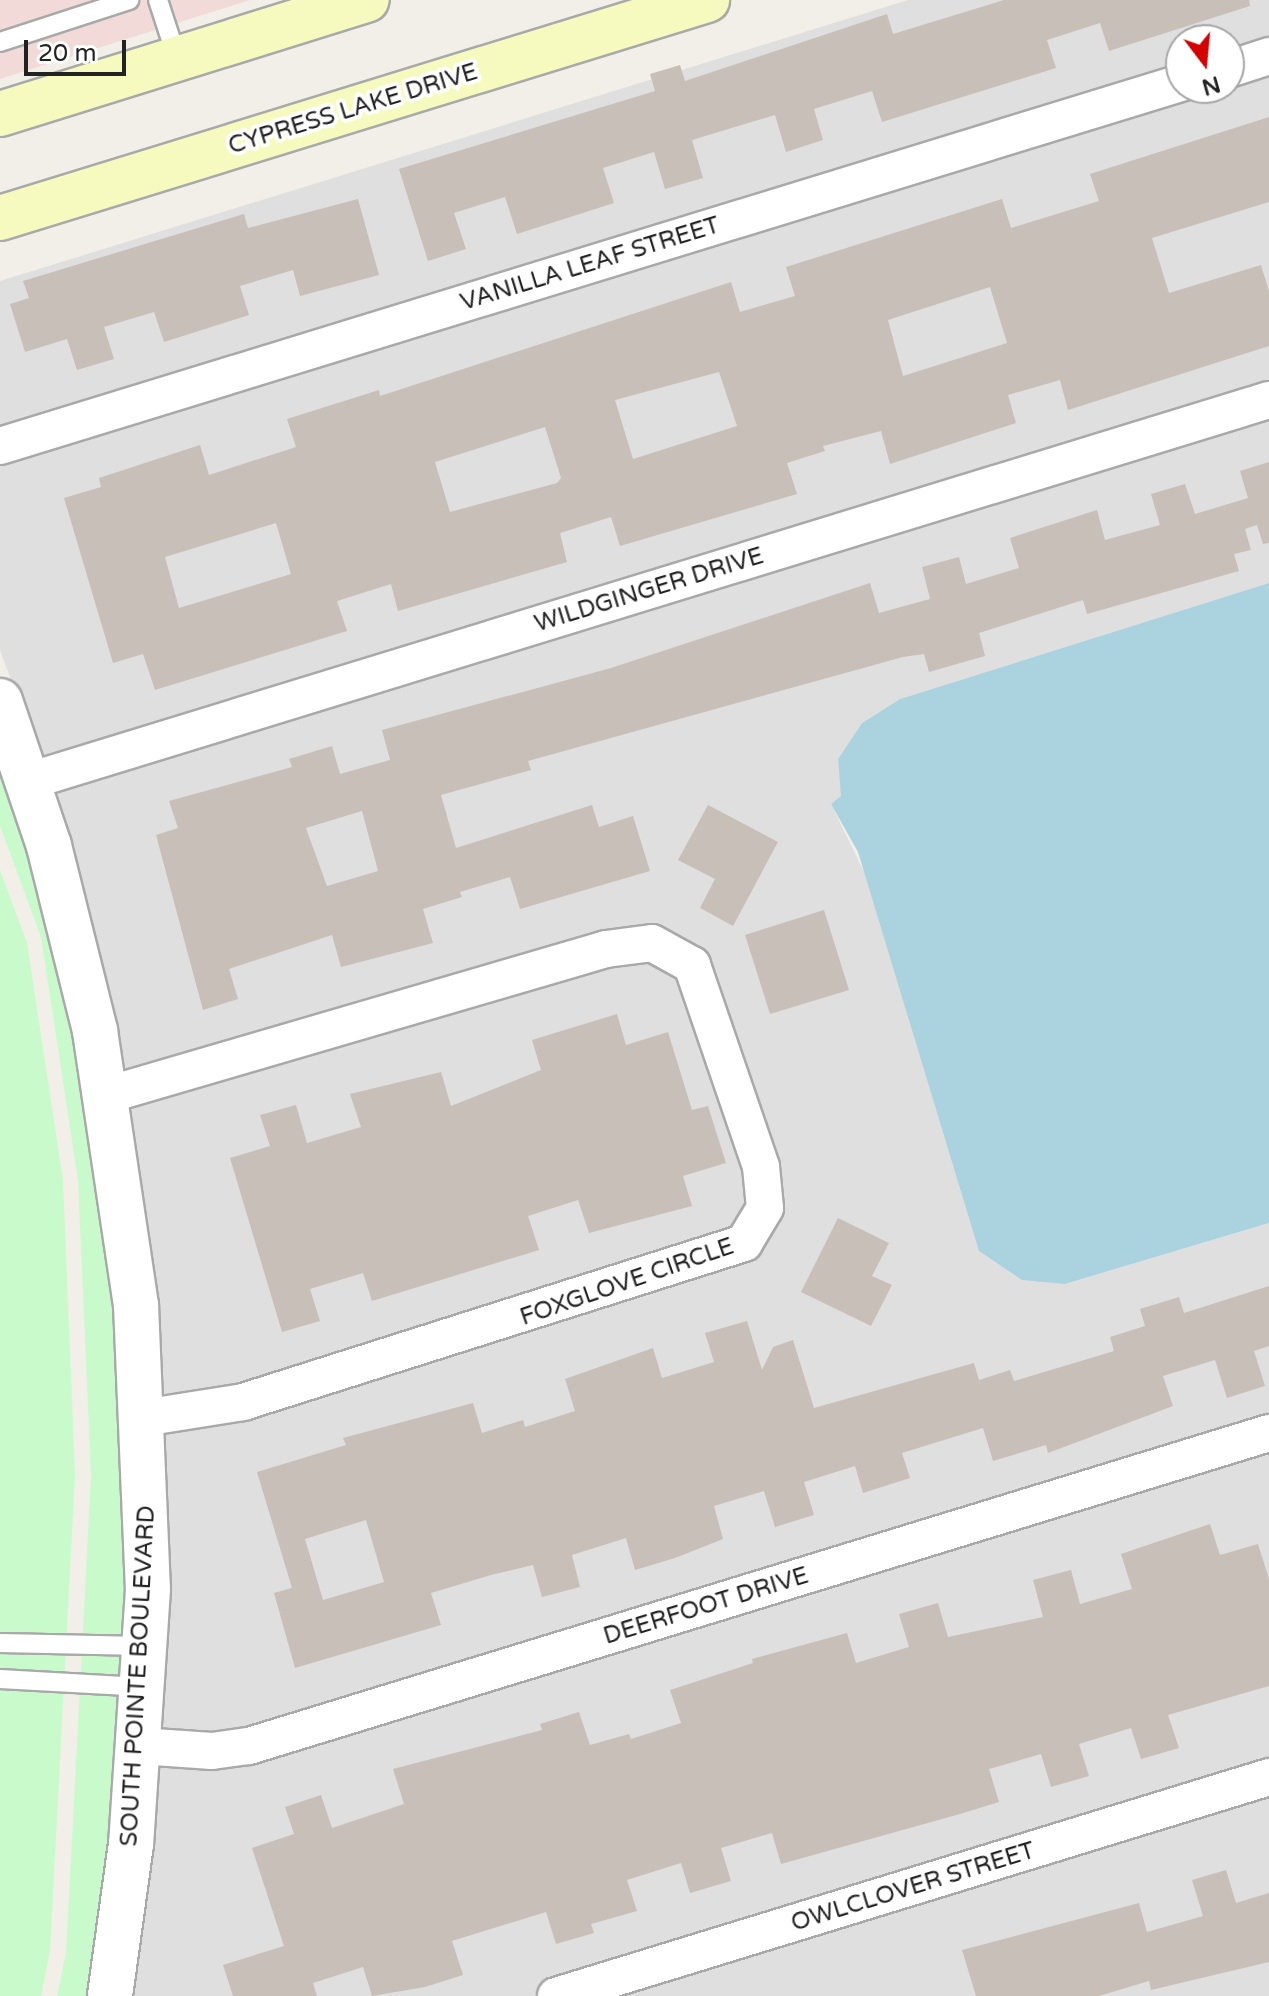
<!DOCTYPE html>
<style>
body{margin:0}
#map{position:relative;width:1269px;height:1996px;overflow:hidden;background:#f2efe9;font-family:"Varela Round",sans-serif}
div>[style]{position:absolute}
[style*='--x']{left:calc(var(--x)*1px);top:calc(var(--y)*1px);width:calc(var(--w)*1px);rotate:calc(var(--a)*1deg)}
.residential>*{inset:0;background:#e0dfdf}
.commercial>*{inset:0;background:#f2dad9}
.park>*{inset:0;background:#c8facc}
.water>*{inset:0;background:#aad3df}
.building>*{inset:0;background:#c7bfb8}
.roads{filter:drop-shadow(2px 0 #a9a9a9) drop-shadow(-2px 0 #a9a9a9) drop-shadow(0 2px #a9a9a9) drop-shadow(0 -2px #a9a9a9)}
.service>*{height:18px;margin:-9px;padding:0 9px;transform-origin:9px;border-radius:9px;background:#fff}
.minor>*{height:36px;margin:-18px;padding:0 18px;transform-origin:18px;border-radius:18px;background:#fff}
.tertiary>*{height:44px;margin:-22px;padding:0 22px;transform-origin:22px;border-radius:22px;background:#fff}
.secondary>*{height:44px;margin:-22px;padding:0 22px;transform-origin:22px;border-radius:22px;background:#f7fabf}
span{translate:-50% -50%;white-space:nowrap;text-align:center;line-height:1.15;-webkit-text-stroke:8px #fff;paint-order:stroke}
.street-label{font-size:24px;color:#222}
.north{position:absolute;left:1165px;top:24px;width:80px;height:80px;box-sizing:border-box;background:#fff;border:2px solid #a7a7a7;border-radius:50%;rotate:164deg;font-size:22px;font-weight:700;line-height:32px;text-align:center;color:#222}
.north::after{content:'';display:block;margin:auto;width:28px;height:36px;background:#d40000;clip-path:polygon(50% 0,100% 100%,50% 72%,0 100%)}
.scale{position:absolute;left:24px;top:40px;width:102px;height:36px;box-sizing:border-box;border:4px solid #222;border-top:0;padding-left:10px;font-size:24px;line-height:28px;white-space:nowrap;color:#222;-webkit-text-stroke:6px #fff;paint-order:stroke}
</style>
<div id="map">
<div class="residential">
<i style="clip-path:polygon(evenodd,908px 0,1269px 0,1269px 583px,900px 699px,862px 723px,838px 759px,842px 797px,831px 804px,1065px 1284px,1269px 1223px,1269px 1996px,129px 1996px,158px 1749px,46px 774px,0 650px,0 281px,908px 0,1181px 40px,1229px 40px,1229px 88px,1181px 88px,1181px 40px)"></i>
</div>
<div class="commercial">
<i style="clip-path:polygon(0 0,250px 0,0 79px)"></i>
</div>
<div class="park">
<i style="clip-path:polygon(0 772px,49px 914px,78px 1034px,118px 1306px,129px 1536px,118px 1783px,91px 1996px,57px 1996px,66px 1953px,91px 1476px,78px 1180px,41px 937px,0 826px)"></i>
<i style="clip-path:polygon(0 870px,27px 943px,63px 1180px,75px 1474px,50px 1951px,41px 1996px,0 1996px)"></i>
</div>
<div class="water">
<i style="clip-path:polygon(1269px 583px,1269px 1223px,1065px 1284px,1022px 1280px,979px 1251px,858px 852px,831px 804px,841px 796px,838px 759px,862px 723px,900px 699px)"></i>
</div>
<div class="building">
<i style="clip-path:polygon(1004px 0,1249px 0,1250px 6px,1109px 51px,1100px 23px,1047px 40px,1056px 68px,882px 122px,872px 91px,814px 109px,823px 140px,786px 152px,775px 115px,692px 140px,703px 178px,665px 189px,654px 152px,603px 168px,614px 203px,517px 234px,505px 197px,454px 213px,466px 249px,428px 261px,399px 169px,655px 91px,650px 74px,680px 65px,685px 81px,887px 14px,893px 34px)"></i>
<i style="clip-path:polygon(evenodd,1269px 117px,1269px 202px,1152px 238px,1169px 293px,1261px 265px,1269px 291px,1269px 346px,1068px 410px,1060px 380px,1008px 395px,1016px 423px,890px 464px,881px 431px,823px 446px,825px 451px,787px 463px,797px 494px,620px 546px,611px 517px,560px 533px,567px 562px,398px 611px,391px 584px,337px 601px,347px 631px,155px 690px,143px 654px,113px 663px,64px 498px,101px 487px,99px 478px,200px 445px,209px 475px,296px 447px,287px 419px,379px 390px,380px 396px,731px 282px,740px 312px,795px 296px,786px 267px,1002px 199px,1011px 228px,1099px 201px,1090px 174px,1269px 117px,990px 287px,1007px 343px,903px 376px,888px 320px,990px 287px,1269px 117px,719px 372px,737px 426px,633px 459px,615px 400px,719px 372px,1269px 117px,545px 427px,561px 478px,557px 483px,450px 512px,435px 462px,545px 427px,1269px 117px,276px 523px,291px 574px,179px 608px,165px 557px,276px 523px)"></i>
<i style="clip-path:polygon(358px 199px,379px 275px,300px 296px,293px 270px,240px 286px,249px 315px,164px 342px,154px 312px,104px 327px,114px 359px,77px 370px,67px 339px,25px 352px,10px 304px,29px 298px,23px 281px,244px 214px,248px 228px)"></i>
<i style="clip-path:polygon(evenodd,1269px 462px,1269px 543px,1263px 544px,1257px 525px,1245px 529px,1251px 550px,1234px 554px,1239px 571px,1087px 614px,1083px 600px,979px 633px,985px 656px,929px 672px,924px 654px,903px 657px,528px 761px,531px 770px,441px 795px,456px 848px,592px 805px,599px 827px,633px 816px,650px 871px,520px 909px,510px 877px,460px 892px,462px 897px,423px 909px,433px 943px,341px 967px,332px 935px,229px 969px,238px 999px,203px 1010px,156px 835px,178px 828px,169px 801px,292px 767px,289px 759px,332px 746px,340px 774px,390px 760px,382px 730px,611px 668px,870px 583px,879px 613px,930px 599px,922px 567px,959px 557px,966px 584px,1019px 568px,1010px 538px,1097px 510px,1105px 540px,1160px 525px,1151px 494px,1185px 484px,1195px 514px,1248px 498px,1240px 471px,1269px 462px,362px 811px,378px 871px,327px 886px,306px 828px,362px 811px)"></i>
<i style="clip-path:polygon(708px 805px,778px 842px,733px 926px,700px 908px,715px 879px,678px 860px)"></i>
<i style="clip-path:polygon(824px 910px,849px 990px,770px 1014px,745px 935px)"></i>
<i style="clip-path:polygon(617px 1014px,626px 1045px,668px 1032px,692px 1110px,708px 1106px,726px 1163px,683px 1176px,692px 1206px,589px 1233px,578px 1200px,528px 1216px,539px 1250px,372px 1301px,363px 1273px,310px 1289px,320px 1321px,282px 1332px,230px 1158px,270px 1146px,260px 1115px,296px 1105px,307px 1143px,361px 1127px,350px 1094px,441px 1072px,451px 1106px,541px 1070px,532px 1040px)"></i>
<i style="clip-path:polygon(838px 1218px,889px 1243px,872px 1276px,892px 1285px,871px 1326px,801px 1292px)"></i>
<i style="clip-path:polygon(evenodd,1269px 1286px,1269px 1346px,1254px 1351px,1265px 1386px,1227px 1398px,1215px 1360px,1163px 1376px,1173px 1406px,1048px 1453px,1046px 1445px,993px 1461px,983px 1428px,902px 1453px,910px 1478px,863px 1493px,855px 1466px,804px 1482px,814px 1515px,775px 1527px,764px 1491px,714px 1506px,723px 1539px,675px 1558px,635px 1570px,626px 1538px,572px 1555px,580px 1587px,542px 1597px,533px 1565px,491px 1575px,431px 1593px,441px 1625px,295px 1668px,274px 1593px,292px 1588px,257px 1472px,346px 1445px,343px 1438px,473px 1403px,482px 1433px,523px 1420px,525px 1427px,575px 1411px,565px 1379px,653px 1348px,662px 1378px,714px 1362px,705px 1333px,747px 1321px,762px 1370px,773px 1347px,793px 1340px,814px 1408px,974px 1363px,979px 1380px,1010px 1370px,1014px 1381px,1114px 1351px,1110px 1337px,1145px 1326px,1140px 1309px,1179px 1297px,1184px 1313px,1269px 1286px,366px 1520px,384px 1582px,323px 1600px,305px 1539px,366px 1520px)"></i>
<i style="clip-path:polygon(1210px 1524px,1220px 1555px,1258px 1544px,1269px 1579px,1269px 1686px,1168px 1715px,1179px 1748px,1141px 1759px,1131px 1728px,1079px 1744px,1089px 1776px,1051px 1787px,1041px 1754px,989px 1769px,999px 1802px,960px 1814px,781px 1864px,772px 1833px,721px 1848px,731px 1881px,690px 1893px,681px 1863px,627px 1880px,637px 1911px,591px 1924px,594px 1933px,556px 1944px,546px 1912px,452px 1941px,463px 1975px,425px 1987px,372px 1996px,363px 1967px,313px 1983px,317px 1996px,233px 1996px,223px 1965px,284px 1946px,252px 1848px,294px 1834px,285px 1807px,321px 1795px,332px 1828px,404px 1804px,393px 1769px,542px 1730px,540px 1724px,579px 1712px,590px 1745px,629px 1734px,631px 1739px,681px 1723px,670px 1690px,753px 1663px,752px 1659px,847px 1633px,856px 1663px,909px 1647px,899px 1614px,938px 1603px,948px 1637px,1043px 1617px,1033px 1580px,1071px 1570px,1080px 1604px,1132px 1589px,1121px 1554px)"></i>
<i style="clip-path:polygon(1226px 1870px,1236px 1903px,1269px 1893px,1269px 1962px,1151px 1990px,1149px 1981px,1099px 1996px,976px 1996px,962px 1950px,1139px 1903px,1147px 1932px,1203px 1916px,1192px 1880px)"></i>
</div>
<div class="roads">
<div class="service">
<i style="--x:158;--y:0;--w:61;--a:71.9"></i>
<i style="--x:0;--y:42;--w:136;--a:-18"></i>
<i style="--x:0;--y:1643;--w:144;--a:1.2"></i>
<i style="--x:0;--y:1679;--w:141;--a:3.2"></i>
</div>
<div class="minor">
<i style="--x:1229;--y:69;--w:42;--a:-18"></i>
<i style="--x:0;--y:446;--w:1236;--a:-17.09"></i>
<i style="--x:29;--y:781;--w:1297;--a:-17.08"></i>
<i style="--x:107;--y:1095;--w:520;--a:-16.31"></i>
<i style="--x:606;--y:949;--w:46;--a:-7.4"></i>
<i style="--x:652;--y:943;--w:46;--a:28.8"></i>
<i style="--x:692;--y:965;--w:213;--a:71.1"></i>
<i style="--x:761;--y:1167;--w:41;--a:84.4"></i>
<i style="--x:765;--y:1208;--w:41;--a:121"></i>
<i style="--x:744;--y:1243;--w:526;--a:162.39"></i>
<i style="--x:243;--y:1402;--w:101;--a:170.9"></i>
<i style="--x:140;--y:1746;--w:72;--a:4"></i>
<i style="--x:212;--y:1751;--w:37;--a:-8"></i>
<i style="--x:249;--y:1746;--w:1067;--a:-17.06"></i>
<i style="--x:556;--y:1996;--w:746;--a:-17.07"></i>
</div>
<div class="tertiary">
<i style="--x:0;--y:701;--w:153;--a:71.3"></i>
<i style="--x:49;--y:846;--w:191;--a:76"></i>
<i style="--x:95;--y:1031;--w:277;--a:81.5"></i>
<i style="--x:136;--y:1305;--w:284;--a:87.6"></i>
<i style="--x:148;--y:1589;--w:256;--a:93.8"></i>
<i style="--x:131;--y:1844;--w:153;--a:97.9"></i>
</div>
<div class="secondary">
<i style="--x:0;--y:114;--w:384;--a:-17.3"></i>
<i style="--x:0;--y:218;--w:740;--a:-17.14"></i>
</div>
</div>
<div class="street-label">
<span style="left:353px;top:109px;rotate:-17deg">CYPRESS LAKE DRIVE</span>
<span style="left:590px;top:264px;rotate:-17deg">VANILLA LEAF STREET</span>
<span style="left:649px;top:590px;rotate:-17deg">WILDGINGER DRIVE</span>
<span style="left:627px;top:1282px;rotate:-19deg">FOXGLOVE CIRCLE</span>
<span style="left:706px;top:1606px;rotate:-17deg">DEERFOOT DRIVE</span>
<span style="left:138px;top:1676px;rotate:-87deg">SOUTH POINTE BOULEVARD</span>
<span style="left:913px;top:1887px;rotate:-17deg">OWLCLOVER STREET</span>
</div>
<div class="north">N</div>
<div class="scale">20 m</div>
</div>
